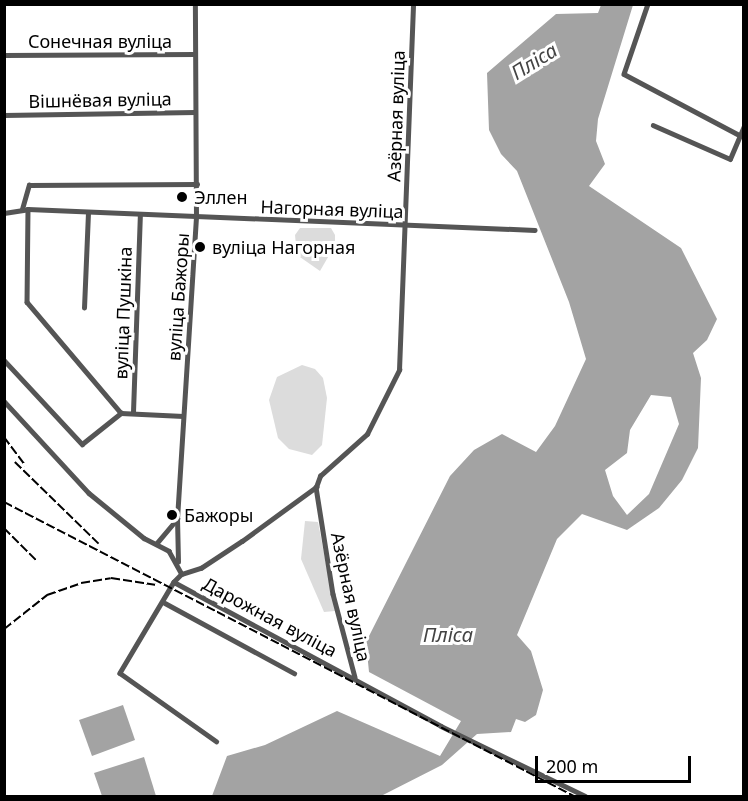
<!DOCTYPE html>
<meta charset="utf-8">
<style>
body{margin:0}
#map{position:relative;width:748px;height:801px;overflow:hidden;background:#fff;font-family:"Noto Sans",sans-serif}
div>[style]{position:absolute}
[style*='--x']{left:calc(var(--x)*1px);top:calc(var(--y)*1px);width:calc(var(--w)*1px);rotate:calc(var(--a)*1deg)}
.green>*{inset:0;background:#dcdcdc}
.water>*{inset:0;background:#a3a3a3}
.street>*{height:4.5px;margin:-2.25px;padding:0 2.25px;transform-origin:2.25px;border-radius:2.25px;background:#555}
.rail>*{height:1.5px;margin-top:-0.75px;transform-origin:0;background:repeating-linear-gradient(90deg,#000 0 9px,transparent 0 12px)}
.dots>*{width:16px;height:16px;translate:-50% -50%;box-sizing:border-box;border:3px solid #fff;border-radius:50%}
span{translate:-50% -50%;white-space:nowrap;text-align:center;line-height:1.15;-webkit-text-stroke:6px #fff;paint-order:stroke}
.street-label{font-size:18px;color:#000}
.poi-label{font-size:18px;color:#000}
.left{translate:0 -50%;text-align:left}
.water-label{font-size:20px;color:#444;font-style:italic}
.frame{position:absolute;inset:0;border:6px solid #000;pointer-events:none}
.scale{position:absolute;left:535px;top:756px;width:156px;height:27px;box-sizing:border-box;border:3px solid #000;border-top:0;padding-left:8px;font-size:18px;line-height:21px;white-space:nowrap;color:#000;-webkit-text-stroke:4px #fff;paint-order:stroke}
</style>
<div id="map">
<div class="green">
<i style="clip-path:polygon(300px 228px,331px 228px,335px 235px,335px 245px,320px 271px,297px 255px,295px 235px)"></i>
<i style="clip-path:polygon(302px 365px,315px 369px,323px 378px,327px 398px,322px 445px,312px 455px,289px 449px,278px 438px,269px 400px,277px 377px)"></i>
<i style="clip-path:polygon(305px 521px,318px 522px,335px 611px,324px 612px,301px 559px)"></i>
</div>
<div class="water">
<i style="clip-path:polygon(evenodd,601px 5px,633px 5px,598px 119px,596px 141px,605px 164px,589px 186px,681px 248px,717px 319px,707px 340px,693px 353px,701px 378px,698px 448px,682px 480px,659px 508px,627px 530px,582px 514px,557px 539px,517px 635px,531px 651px,543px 690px,536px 715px,525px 722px,516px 719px,511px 732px,477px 734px,442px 765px,381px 796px,212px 796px,227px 756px,265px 745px,337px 711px,440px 756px,461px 721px,369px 672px,366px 642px,450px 476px,474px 450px,502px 434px,536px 452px,555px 426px,586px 359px,569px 302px,517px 171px,501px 154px,489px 130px,487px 73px,556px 14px,598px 13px,601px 5px,651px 395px,671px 397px,679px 424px,649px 494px,627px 515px,613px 496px,605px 470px,627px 453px,630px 430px,651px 395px)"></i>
<i style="clip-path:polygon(123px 705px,135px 740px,92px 756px,79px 720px)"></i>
<i style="clip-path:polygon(144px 757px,156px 796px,102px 796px,94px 773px)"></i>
</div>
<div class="street">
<i style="--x:648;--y:4;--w:74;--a:108.9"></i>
<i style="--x:624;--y:74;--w:130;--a:27.9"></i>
<i style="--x:4;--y:55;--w:191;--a:-0.3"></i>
<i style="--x:4;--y:115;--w:191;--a:-0.9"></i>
<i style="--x:653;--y:125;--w:84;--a:23.8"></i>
<i style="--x:730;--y:159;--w:36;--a:-67"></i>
<i style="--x:22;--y:209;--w:25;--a:-74"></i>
<i style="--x:29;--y:185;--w:168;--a:-0.3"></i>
<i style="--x:28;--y:209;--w:93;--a:90.6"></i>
<i style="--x:27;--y:302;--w:145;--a:49.7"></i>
<i style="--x:4;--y:213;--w:24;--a:-9"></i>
<i style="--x:28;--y:209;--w:507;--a:2.37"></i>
<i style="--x:84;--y:308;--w:95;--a:-87.6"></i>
<i style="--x:4;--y:360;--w:115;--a:47.1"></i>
<i style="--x:82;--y:444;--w:50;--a:-38.5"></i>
<i style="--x:121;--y:413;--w:62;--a:2.8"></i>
<i style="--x:4;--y:401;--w:125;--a:47.3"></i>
<i style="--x:89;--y:493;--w:71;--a:39.3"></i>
<i style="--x:144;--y:538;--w:28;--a:27"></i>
<i style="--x:169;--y:551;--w:26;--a:61"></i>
<i style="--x:182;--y:574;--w:11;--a:135"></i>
<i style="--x:174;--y:582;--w:303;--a:28.3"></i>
<i style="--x:441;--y:726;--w:160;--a:25.9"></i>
<i style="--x:133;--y:412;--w:197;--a:-88"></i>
<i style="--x:316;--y:487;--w:108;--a:81"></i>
<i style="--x:333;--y:594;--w:86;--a:75.2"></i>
<i style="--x:156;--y:544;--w:33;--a:-50"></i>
<i style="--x:178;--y:562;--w:43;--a:-91.3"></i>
<i style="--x:177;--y:519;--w:303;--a:-86.4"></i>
<i style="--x:196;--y:217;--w:213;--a:-90.3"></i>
<i style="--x:182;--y:574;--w:20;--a:-18"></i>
<i style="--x:201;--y:568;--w:49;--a:-33.4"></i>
<i style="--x:242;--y:541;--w:92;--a:-36.1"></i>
<i style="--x:316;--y:487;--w:12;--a:-70"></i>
<i style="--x:320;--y:476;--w:63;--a:-41.8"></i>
<i style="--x:367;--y:434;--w:72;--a:-63.4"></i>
<i style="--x:399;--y:370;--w:366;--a:-87.8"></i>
<i style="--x:174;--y:582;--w:106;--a:120.7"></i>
<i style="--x:120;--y:673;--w:118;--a:35.3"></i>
<i style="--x:165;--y:603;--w:147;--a:28.5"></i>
</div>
<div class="rail">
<i style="--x:4;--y:437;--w:36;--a:53"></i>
<i style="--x:15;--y:462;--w:117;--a:44.3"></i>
<i style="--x:4;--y:502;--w:641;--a:27.28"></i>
<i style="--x:4;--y:528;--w:47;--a:45"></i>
<i style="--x:4;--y:629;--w:55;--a:-38.3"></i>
<i style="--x:47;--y:595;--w:36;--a:-19"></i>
<i style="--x:81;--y:583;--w:30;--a:-9"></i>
<i style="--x:111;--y:578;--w:46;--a:8.8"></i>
</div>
<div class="dots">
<i style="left:182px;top:197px;background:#000"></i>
<i style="left:200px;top:247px;background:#000"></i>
<i style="left:172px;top:515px;background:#000"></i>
</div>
<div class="street-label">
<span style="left:100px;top:41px">Сонечная вуліца</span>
<span style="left:100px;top:100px;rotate:-1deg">Вішнёвая вуліца</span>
<span style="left:396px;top:116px;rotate:-88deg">Азёрная вуліца</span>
<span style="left:332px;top:209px;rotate:2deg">Нагорная вуліца</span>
<span style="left:178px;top:297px;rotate:-86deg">вуліца Бажоры</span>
<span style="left:123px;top:313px;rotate:-88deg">вуліца Пушкіна</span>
<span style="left:351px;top:597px;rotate:78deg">Азёрная вуліца</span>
<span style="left:270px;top:617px;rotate:28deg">Дарожная вуліца</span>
</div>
<div class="poi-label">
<span class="left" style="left:194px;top:197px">Эллен</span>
<span class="left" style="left:212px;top:247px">вуліца Нагорная</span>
<span class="left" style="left:184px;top:515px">Бажоры</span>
</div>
<div class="water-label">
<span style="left:534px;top:61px;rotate:-32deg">Пліса</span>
<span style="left:448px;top:634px">Пліса</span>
</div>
<div class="frame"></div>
<div class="scale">200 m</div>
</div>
